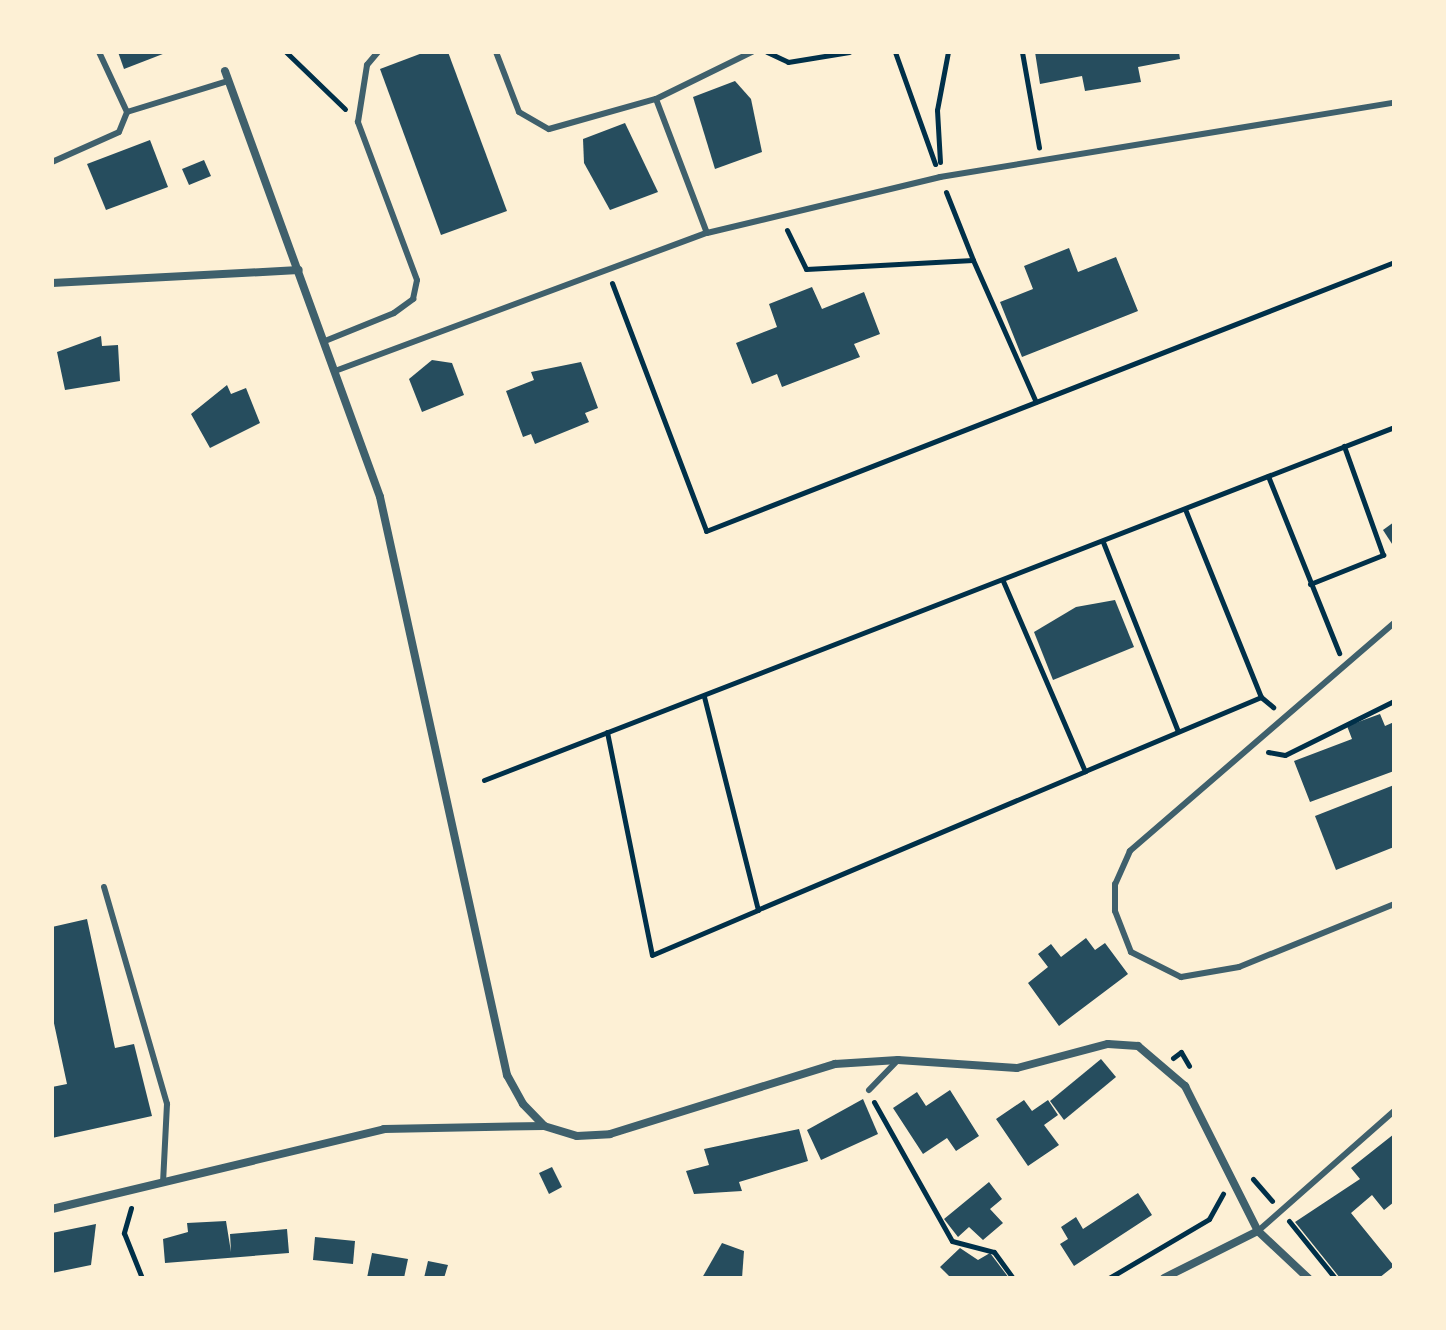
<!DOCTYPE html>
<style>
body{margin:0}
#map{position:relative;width:1446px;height:1330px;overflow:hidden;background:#fdf0d5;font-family:"Nunito Sans",sans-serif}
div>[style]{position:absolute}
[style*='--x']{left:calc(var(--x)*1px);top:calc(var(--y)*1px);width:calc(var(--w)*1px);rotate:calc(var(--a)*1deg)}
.building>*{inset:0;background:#264d5e}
.path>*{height:5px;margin:-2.5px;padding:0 2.5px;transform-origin:2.5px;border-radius:2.5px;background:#003049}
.service>*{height:6px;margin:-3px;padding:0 3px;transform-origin:3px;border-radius:3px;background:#3f606c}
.minor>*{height:8px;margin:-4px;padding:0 4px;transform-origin:4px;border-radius:4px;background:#3f606c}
span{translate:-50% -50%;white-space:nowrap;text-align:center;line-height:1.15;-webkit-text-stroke:8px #fdf0d5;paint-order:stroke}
.frame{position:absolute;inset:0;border:54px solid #fdf0d5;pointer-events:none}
</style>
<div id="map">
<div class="building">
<i style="clip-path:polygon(118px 52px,168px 52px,124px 69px)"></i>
<i style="clip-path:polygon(425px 52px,448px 52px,507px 211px,441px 235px,380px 69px)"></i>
<i style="clip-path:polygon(1035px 52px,1179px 52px,1180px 59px,1138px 67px,1141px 82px,1085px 91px,1082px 76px,1040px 84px)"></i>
<i style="clip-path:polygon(735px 81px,751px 99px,762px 152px,715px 169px,693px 97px)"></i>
<i style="clip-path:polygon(625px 123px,658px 192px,610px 210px,584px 163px,583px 139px)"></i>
<i style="clip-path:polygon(150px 140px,168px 187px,106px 210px,87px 164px)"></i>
<i style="clip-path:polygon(204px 160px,211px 176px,189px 185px,182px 169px)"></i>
<i style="clip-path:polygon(1069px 248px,1078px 272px,1116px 257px,1138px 311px,1022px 357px,1000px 302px,1033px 289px,1024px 266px)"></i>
<i style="clip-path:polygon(812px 287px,822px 309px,864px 292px,880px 334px,854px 344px,860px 357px,782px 387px,777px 374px,752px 384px,736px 343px,777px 327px,769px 304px)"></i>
<i style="clip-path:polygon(101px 336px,102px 346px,118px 345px,120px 381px,65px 390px,57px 352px)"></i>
<i style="clip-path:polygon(432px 360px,452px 363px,464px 395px,422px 412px,409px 379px)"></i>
<i style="clip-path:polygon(581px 362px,598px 408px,585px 413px,589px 422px,535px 444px,531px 434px,523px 437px,506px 391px,534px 380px,531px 372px)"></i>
<i style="clip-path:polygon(227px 385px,231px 394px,246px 388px,260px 423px,210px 448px,191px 414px)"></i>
<i style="clip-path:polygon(1394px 522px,1394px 547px,1383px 530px)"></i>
<i style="clip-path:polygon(1115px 600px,1134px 647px,1053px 680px,1034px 632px,1076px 607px)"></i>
<i style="clip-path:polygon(1380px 714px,1385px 726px,1394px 722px,1394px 771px,1310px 802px,1294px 761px,1352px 739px,1347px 726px)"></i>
<i style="clip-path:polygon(1394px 785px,1394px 847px,1336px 870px,1315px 816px)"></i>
<i style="clip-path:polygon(87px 919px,115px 1048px,134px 1044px,152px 1116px,52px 1138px,52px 1087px,67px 1084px,52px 1014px,52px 927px)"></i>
<i style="clip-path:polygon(1086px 938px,1095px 950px,1105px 943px,1128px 974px,1059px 1026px,1028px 983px,1048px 967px,1038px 954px,1051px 944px,1061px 957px)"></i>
<i style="clip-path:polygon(1101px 1059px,1116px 1077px,1064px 1120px,1050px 1101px)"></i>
<i style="clip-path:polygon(950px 1090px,979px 1136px,956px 1151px,947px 1138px,923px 1154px,893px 1108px,917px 1092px,926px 1106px)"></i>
<i style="clip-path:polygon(863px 1099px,878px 1134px,821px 1160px,807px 1130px)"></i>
<i style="clip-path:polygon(1024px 1100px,1032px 1111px,1048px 1100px,1058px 1115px,1044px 1125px,1059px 1145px,1028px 1166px,996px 1119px)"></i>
<i style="clip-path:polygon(799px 1129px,808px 1161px,739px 1182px,742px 1191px,694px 1194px,686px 1171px,709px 1165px,704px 1149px)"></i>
<i style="clip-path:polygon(1394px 1134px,1394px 1202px,1384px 1210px,1372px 1195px,1351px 1213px,1394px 1266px,1379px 1278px,1340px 1278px,1295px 1222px,1360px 1179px,1351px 1168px)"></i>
<i style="clip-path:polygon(552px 1167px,562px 1187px,549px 1194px,539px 1173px)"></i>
<i style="clip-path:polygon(989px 1182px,1002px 1199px,990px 1209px,1003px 1223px,983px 1240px,969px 1227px,958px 1237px,944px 1219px)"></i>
<i style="clip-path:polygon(1138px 1193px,1152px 1215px,1074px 1266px,1060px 1244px,1068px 1239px,1061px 1227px,1076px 1217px,1083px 1229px)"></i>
<i style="clip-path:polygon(226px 1221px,231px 1252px,230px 1234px,287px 1229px,289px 1253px,165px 1263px,163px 1239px,188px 1232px,187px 1223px)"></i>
<i style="clip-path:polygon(96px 1224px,91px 1265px,52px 1273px,52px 1233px)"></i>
<i style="clip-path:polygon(315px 1237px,355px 1241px,353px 1264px,313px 1260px)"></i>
<i style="clip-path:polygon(722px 1243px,744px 1251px,742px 1278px,702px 1278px)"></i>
<i style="clip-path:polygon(960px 1248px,978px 1260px,990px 1253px,1009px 1278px,951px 1278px,940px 1267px)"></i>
<i style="clip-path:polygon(372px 1253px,408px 1259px,404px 1278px,367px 1278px)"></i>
<i style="clip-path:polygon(428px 1261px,448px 1265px,444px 1278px,424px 1278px)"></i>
</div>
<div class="path">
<i style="--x:286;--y:52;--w:82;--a:44"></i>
<i style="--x:767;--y:52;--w:23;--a:25"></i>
<i style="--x:788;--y:62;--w:62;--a:-9.3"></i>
<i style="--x:895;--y:52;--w:119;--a:70.3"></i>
<i style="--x:1022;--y:52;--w:97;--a:79.9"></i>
<i style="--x:940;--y:162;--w:52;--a:-93.3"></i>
<i style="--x:937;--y:110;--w:59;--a:-79.3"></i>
<i style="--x:946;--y:192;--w:73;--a:68.3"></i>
<i style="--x:787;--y:230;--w:43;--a:64"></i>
<i style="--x:806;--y:269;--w:167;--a:-3.1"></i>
<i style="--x:973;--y:260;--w:155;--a:66.1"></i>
<i style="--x:612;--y:283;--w:265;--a:69.2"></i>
<i style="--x:706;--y:531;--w:739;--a:-21.35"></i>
<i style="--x:1268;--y:476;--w:191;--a:68.1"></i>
<i style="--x:1185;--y:509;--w:203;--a:68"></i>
<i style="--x:1261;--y:697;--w:16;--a:40"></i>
<i style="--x:1103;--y:542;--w:203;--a:68.4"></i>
<i style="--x:1003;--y:581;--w:207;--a:66.7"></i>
<i style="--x:1085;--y:771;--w:191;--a:-22.8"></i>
<i style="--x:1310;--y:584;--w:79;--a:-21.7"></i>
<i style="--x:1383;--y:555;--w:116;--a:-109.7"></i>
<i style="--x:607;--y:732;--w:227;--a:78.6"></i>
<i style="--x:652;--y:955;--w:115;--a:-23"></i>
<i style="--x:758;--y:910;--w:221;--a:-104.2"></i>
<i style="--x:1268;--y:752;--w:17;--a:10"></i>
<i style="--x:1285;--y:755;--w:122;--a:-26.4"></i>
<i style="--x:484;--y:780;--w:976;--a:-21.2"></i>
<i style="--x:759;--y:909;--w:354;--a:-22.9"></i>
<i style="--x:1173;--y:1058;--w:10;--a:-37"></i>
<i style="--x:1181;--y:1052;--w:16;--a:60"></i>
<i style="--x:874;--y:1102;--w:159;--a:60.7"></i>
<i style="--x:952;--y:1241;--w:43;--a:14.7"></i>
<i style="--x:994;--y:1252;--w:32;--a:54"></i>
<i style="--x:1253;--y:1179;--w:29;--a:49"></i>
<i style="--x:131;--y:1208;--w:26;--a:106"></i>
<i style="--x:124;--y:1233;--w:48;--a:68.2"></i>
<i style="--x:1289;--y:1221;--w:73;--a:51.1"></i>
<i style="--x:1109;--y:1278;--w:116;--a:-30.5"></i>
<i style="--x:1209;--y:1219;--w:29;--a:-61"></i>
</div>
<div class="service">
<i style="--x:496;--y:52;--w:64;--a:69"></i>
<i style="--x:519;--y:112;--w:34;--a:30"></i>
<i style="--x:549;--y:129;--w:111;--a:-15.7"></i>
<i style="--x:656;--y:99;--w:107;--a:-26.1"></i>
<i style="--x:656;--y:99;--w:143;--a:69.2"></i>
<i style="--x:127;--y:112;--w:106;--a:-17.1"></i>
<i style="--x:52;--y:162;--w:73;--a:-24.1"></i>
<i style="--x:119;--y:132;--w:22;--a:-68"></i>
<i style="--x:127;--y:112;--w:66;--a:-115"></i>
<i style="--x:325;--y:341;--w:74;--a:-22.1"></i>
<i style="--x:394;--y:313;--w:24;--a:-36"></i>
<i style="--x:413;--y:299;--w:19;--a:-78"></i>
<i style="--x:417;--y:280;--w:169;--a:-110.5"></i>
<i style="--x:358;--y:122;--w:58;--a:-81"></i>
<i style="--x:367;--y:65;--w:17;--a:-50"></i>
<i style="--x:335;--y:371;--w:397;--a:-20.4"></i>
<i style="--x:707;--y:233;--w:240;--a:-13.5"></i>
<i style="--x:940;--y:177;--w:460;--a:-9.3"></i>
<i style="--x:1394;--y:623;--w:349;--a:139.2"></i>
<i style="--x:1130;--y:851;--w:36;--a:114"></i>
<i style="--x:1115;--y:884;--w:27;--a:90"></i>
<i style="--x:1115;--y:911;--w:44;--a:68.7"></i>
<i style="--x:1131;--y:952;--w:56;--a:26.6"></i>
<i style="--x:1181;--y:977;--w:59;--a:-9.8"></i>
<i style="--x:1239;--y:967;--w:167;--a:-22.1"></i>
<i style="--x:104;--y:887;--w:226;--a:73.8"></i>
<i style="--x:167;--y:1104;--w:79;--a:92.9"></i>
<i style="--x:869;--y:1090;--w:40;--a:-46"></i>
<i style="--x:1258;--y:1231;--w:181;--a:-41.4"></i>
</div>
<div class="minor">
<i style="--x:225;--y:71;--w:453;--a:70"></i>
<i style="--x:380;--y:497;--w:592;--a:77.61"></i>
<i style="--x:507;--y:1075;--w:33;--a:61"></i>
<i style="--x:523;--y:1104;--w:30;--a:46"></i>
<i style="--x:544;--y:1126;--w:34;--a:17"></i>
<i style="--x:577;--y:1136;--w:33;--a:-3"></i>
<i style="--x:610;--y:1134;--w:236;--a:-17.3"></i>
<i style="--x:835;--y:1064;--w:63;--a:-3.6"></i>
<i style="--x:898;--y:1060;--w:119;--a:3.8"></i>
<i style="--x:1017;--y:1068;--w:94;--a:-14.8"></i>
<i style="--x:1108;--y:1044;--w:30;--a:4"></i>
<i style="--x:1138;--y:1046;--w:62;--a:40.4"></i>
<i style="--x:1185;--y:1086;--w:162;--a:63.3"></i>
<i style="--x:1258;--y:1231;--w:69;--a:43.2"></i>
<i style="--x:52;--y:283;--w:247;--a:-3"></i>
<i style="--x:52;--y:1209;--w:342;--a:-13.5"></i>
<i style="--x:384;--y:1129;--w:160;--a:-1.1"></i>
<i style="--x:1164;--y:1278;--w:105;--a:-26.6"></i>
</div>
<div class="frame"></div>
</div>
